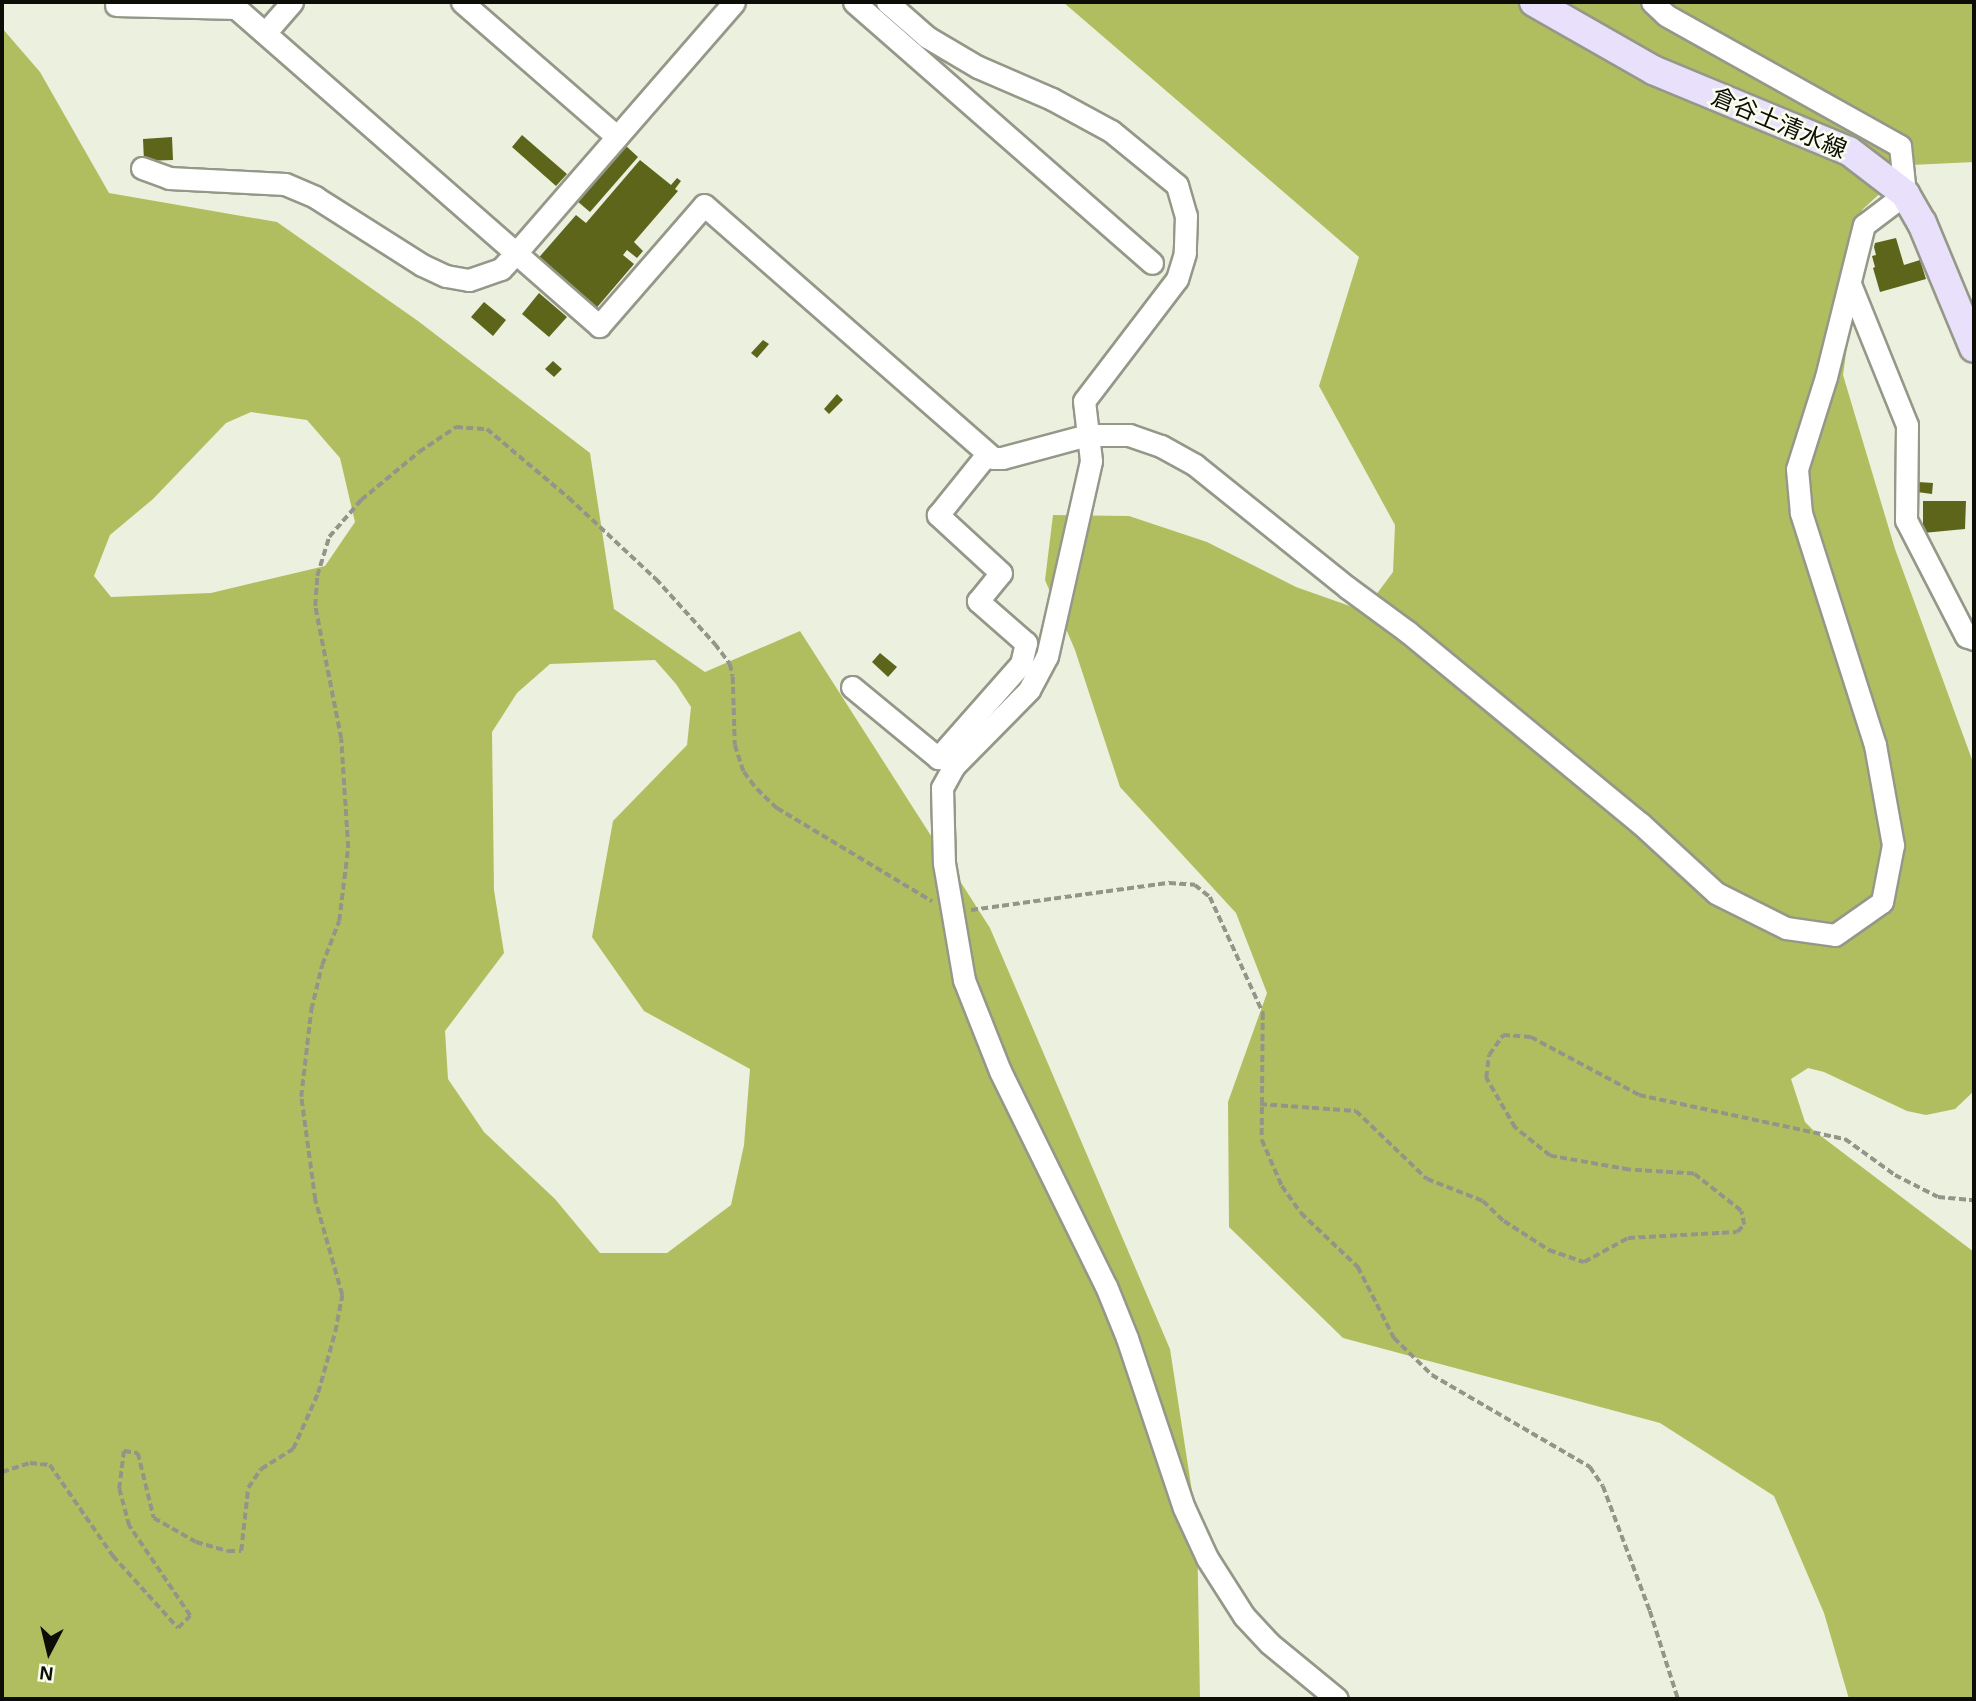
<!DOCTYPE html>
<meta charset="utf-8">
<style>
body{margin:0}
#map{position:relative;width:1976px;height:1701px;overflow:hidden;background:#ecf0de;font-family:Helvetica,"Noto Sans JP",sans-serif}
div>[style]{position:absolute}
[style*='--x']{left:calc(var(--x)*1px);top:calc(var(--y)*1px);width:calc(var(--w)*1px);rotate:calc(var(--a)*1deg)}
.forest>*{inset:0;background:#b1be5f}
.building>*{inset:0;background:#5d651a}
.path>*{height:3.5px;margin-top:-1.75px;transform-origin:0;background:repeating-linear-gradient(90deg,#929588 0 7px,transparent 0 10.5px)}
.roads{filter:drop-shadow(2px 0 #959888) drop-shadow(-2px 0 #959888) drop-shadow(0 2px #959888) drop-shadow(0 -2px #959888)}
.minor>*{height:21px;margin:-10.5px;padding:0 10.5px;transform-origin:10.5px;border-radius:10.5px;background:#fff}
.major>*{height:28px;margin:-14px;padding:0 14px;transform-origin:14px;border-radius:14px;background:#e9e0fb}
span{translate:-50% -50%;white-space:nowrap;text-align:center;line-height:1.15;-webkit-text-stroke:5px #f9fdeb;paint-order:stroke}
.street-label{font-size:24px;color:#0c0d07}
.frame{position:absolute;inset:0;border:4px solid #0c0d07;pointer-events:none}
.north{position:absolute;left:14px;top:1617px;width:70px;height:70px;-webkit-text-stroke:5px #f9fdeb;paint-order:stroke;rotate:187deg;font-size:19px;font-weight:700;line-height:28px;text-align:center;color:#0c0d07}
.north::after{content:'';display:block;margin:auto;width:24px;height:32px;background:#0c0d07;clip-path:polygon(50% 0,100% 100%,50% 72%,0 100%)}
</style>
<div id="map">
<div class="forest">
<i style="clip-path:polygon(1063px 2px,1974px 2px,1974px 162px,1911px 165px,1862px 210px,1864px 225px,1843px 375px,1895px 549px,1974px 765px,1974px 1091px,1955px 1109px,1926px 1115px,1907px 1111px,1824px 1072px,1808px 1068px,1791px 1079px,1805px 1122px,1813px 1130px,1974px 1252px,1974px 1699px,1849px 1699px,1824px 1613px,1774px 1496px,1660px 1423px,1343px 1338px,1229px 1227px,1228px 1102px,1267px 993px,1236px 913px,1120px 787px,1075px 650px,1045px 580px,1053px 515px,1129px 516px,1207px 542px,1296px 587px,1364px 611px,1393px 572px,1395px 525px,1319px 386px,1359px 257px)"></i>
<i style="clip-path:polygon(evenodd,2px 28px,40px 72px,109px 193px,277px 222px,418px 321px,590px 453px,614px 609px,705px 672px,800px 631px,990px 928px,1170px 1349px,1197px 1524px,1200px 1699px,2px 1699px,2px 28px,251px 412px,307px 420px,340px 458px,355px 522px,325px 566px,211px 593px,111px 597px,94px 576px,110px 535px,153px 499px,226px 423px,251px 412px,2px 28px,655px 660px,676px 684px,691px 707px,687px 745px,613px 821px,592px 937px,644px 1011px,750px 1069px,744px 1145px,731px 1205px,667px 1253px,600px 1253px,555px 1199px,484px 1132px,448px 1079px,445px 1031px,504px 953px,494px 890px,492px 732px,517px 693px,550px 664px,655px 660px)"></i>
</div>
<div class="building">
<i style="clip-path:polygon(522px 135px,567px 174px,556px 186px,512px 147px)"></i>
<i style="clip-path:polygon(172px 137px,173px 160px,144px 161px,143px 139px)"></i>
<i style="clip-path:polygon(625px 145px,638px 157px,590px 212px,577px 201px)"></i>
<i style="clip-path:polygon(640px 160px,671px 185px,677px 178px,681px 181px,675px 189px,678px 191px,634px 242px,643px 251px,637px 258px,627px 250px,623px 255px,634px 264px,593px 312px,535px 262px,576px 215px,586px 223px)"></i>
<i style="clip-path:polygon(1896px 238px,1904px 265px,1920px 260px,1926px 279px,1880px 292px,1873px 268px,1875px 267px,1872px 256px,1876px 255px,1874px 247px,1875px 243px)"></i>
<i style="clip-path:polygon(539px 293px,567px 317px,549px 337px,522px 314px)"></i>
<i style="clip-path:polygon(484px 302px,506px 320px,493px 336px,471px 317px)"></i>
<i style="clip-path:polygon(763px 340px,769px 344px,757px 358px,751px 353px)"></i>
<i style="clip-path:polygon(553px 361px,562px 369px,554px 377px,545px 369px)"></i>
<i style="clip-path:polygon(837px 394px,843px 400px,829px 414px,824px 409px)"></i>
<i style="clip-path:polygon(1918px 482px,1933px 483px,1932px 494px,1917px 492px)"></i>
<i style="clip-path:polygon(1923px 501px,1966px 501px,1965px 529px,1923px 533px)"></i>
<i style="clip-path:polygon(880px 653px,897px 667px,888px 677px,872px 662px)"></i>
</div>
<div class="path">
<i style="--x:971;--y:910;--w:200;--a:-7.8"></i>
<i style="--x:1169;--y:883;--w:26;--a:4"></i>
<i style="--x:1195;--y:885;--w:19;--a:39"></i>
<i style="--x:1210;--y:897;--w:128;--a:65.4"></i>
<i style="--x:1263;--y:1013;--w:127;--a:90.5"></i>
<i style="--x:1262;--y:1140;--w:50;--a:66.5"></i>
<i style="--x:1282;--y:1186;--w:33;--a:55"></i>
<i style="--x:1301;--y:1213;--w:79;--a:43.5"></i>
<i style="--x:1358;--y:1267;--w:80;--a:63.1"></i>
<i style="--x:1394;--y:1338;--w:53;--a:44.2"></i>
<i style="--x:1432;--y:1375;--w:183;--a:30.2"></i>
<i style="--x:1590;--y:1467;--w:23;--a:56"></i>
<i style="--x:1603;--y:1486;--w:134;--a:69.4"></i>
<i style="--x:1650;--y:1611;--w:92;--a:72.3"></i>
<i style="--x:1260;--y:1104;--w:96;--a:4.2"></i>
<i style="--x:1356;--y:1111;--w:98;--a:43.8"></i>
<i style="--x:1427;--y:1179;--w:60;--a:21.4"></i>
<i style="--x:1483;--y:1201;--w:29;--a:44"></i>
<i style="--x:1504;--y:1221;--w:54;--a:32.8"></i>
<i style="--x:1549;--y:1250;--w:37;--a:19"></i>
<i style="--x:1584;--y:1262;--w:50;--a:-28.6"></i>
<i style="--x:1628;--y:1238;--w:109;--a:-3.2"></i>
<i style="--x:1737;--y:1232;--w:10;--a:-45"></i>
<i style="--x:1744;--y:1225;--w:14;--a:-102"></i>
<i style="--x:1741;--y:1211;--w:60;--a:-141.8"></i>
<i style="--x:1694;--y:1174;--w:65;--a:-176.5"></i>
<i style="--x:1629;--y:1170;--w:80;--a:-170"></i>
<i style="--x:1550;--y:1156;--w:45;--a:-141.3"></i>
<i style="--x:1515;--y:1128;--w:58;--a:-120.1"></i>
<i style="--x:1486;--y:1078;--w:23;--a:-83"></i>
<i style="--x:1489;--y:1055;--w:24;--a:-55"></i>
<i style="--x:1503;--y:1035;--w:28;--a:4"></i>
<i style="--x:1531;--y:1037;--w:123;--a:28.2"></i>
<i style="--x:1639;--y:1095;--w:211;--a:12.1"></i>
<i style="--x:1845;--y:1139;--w:62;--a:35.8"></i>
<i style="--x:1895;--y:1175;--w:48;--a:27.1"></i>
<i style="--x:1938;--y:1197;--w:36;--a:5"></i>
<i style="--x:2;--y:1472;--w:29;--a:-18"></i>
<i style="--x:30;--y:1463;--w:20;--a:6"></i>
<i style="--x:50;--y:1465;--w:111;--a:55.3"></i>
<i style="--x:113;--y:1556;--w:97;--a:47.9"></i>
<i style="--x:178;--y:1628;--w:17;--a:-45"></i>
<i style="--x:190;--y:1616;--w:109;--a:-124.1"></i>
<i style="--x:129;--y:1526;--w:38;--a:-105"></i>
<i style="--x:119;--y:1489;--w:38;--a:-83"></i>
<i style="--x:124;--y:1451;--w:14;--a:8"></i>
<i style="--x:138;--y:1453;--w:67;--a:76.2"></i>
<i style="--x:154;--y:1518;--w:48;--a:29.7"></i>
<i style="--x:196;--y:1542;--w:33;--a:16"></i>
<i style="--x:228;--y:1551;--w:13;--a:0"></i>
<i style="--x:241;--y:1551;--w:63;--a:-83.7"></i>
<i style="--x:248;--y:1488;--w:23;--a:-56"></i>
<i style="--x:261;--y:1469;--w:38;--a:-32"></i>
<i style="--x:293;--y:1449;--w:61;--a:-65.9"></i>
<i style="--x:318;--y:1393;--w:63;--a:-74.4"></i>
<i style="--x:335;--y:1332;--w:38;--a:-79"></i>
<i style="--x:342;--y:1295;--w:99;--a:-105.9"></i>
<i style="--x:315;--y:1200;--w:104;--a:-97.7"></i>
<i style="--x:301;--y:1097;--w:88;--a:-83.4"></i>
<i style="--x:311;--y:1010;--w:46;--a:-76.3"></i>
<i style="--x:322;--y:965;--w:47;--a:-68.9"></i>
<i style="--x:339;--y:921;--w:74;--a:-83"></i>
<i style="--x:348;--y:848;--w:109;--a:-93.7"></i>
<i style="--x:341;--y:739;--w:136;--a:-101.1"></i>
<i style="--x:315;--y:606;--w:30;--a:-86"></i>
<i style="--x:317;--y:576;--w:41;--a:-72.9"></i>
<i style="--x:329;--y:537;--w:49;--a:-49.1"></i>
<i style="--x:361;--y:500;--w:75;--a:-39.6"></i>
<i style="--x:419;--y:452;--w:45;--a:-34"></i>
<i style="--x:456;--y:427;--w:31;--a:4"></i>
<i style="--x:487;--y:429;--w:107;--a:40.1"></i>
<i style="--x:569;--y:498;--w:119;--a:43"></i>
<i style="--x:656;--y:579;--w:88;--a:47.8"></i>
<i style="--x:715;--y:644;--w:25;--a:53"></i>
<i style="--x:730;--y:664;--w:13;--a:77"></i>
<i style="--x:733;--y:677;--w:68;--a:88.3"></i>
<i style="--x:735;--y:745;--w:28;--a:72"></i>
<i style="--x:744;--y:772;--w:21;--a:53"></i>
<i style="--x:757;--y:789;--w:28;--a:44"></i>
<i style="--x:777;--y:808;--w:181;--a:31"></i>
</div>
<div class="roads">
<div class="minor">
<i style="--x:462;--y:2;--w:204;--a:41"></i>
<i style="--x:854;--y:2;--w:396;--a:41.2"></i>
<i style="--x:887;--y:2;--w:53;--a:41.2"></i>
<i style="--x:927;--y:37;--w:59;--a:30.5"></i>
<i style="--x:978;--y:67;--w:81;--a:23.4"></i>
<i style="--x:1052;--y:99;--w:67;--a:28.5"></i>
<i style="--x:1111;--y:131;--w:85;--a:39.3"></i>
<i style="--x:1177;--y:185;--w:32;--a:74"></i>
<i style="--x:1186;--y:216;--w:37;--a:92"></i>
<i style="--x:1185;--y:253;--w:27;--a:107"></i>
<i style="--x:1177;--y:279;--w:153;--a:127.3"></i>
<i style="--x:1084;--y:401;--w:60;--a:83.3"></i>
<i style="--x:1091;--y:461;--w:200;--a:102.7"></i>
<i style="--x:1047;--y:656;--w:38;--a:118"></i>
<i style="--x:1029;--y:690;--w:107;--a:134.6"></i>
<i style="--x:954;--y:766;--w:25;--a:119"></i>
<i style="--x:942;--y:788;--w:75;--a:88.5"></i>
<i style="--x:944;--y:863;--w:119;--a:80.3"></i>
<i style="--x:964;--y:980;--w:98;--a:68.4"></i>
<i style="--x:1000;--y:1071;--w:240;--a:63.8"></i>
<i style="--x:1106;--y:1286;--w:56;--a:68"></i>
<i style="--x:1127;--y:1338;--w:179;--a:71.5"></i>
<i style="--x:1184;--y:1508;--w:55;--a:65.3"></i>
<i style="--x:1207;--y:1558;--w:69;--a:57.5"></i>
<i style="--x:1244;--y:1616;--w:37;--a:47"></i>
<i style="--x:1269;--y:1643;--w:88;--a:39.5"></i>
<i style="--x:116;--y:5;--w:120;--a:1.4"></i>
<i style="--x:236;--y:8;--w:483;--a:41.2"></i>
<i style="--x:599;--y:326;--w:160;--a:-49"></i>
<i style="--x:704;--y:205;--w:384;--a:41.2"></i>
<i style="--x:993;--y:458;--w:9;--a:0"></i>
<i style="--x:1002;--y:458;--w:89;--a:-15"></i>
<i style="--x:1088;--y:435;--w:41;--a:0"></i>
<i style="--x:1129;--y:435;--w:34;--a:19"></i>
<i style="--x:1161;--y:446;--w:39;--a:29"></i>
<i style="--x:1195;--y:465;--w:196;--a:38.8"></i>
<i style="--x:1348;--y:588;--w:74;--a:36.3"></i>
<i style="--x:1408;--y:632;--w:301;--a:39.5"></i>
<i style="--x:1640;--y:823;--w:103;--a:42.6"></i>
<i style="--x:1716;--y:893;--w:78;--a:26.6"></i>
<i style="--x:1786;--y:928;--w:49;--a:8.1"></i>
<i style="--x:1835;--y:935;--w:57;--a:-35.1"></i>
<i style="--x:1882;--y:902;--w:58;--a:-79.1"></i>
<i style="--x:1893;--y:845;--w:102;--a:-100.2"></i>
<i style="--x:1875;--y:745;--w:244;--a:-107.7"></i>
<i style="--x:1801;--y:513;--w:44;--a:-95.2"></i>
<i style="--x:1797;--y:469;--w:96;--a:-72.5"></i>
<i style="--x:1826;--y:377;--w:157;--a:-76"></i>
<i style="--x:1864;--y:225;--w:51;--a:-37.1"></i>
<i style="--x:1905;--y:194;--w:48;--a:-95.9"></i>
<i style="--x:1900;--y:146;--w:268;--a:-150.8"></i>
<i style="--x:1666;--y:15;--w:19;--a:-137"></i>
<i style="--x:265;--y:33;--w:41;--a:-48.9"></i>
<i style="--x:142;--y:168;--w:29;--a:20"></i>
<i style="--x:169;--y:178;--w:116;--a:3"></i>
<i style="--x:285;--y:184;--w:33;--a:23"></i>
<i style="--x:315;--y:197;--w:127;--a:32.4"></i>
<i style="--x:422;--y:265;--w:26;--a:25"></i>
<i style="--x:446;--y:276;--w:23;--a:10"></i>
<i style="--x:469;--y:280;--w:34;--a:-19"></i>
<i style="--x:501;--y:269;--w:22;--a:-47"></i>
<i style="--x:516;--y:253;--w:332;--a:-49"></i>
<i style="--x:1850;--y:284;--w:152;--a:68"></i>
<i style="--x:1907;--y:425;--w:95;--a:90.6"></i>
<i style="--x:1906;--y:520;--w:131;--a:62.7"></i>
<i style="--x:1966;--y:636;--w:9;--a:21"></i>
<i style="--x:852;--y:687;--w:112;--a:39.5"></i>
<i style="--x:938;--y:758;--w:125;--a:-48.6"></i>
<i style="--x:1021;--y:664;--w:22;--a:-77"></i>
<i style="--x:1026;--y:643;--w:64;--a:-138.8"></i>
<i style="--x:978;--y:601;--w:36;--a:-51"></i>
<i style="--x:1001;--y:573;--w:86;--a:-137.4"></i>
<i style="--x:938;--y:515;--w:78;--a:-51.2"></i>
</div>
<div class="major">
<i style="--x:1534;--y:2;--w:137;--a:29.7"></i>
<i style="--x:1653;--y:70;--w:212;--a:22.5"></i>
<i style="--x:1849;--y:151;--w:71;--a:37.5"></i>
<i style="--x:1905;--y:194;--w:34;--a:60"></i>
<i style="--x:1922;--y:223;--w:135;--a:67.4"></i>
</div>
</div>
<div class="street-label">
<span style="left:1779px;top:123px;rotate:23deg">倉谷土清水線</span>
</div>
<div class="frame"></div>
<div class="north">N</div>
</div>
